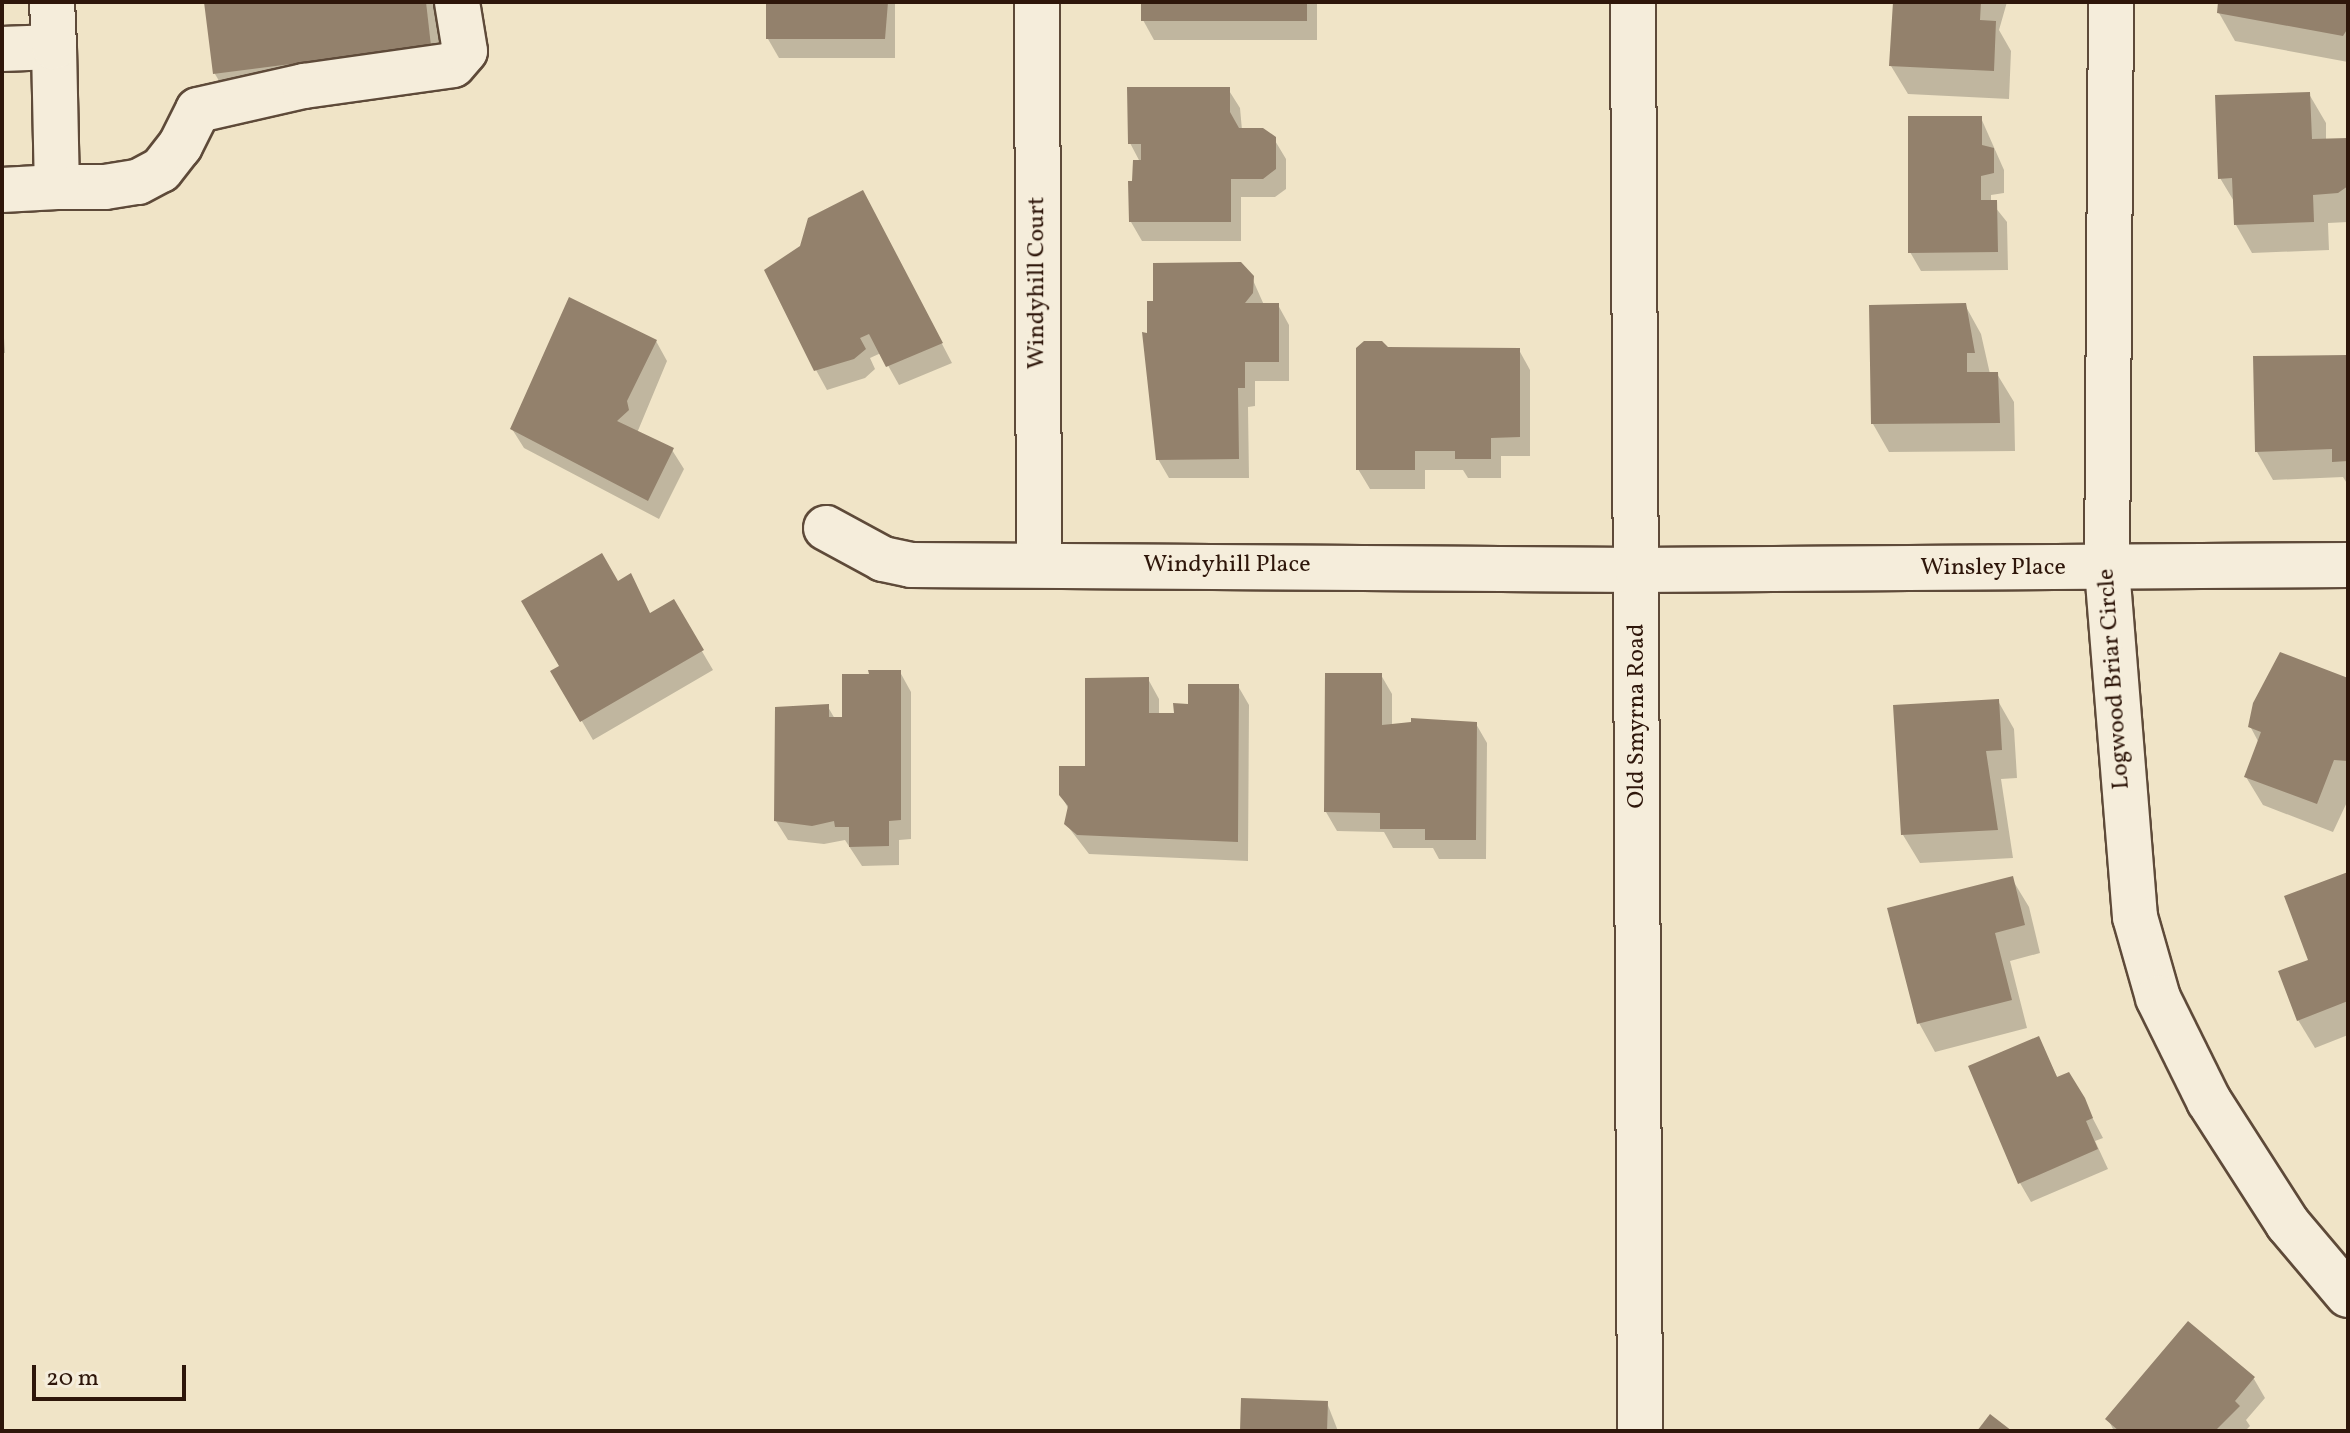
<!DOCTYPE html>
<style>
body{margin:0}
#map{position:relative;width:2350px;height:1433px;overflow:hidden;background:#f0e4c7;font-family:Vollkorn,serif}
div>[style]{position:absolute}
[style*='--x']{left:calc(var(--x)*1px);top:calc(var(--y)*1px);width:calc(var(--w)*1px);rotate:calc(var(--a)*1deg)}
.shadow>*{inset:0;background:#0003}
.building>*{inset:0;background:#93816c}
.roads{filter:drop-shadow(2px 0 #5e4a39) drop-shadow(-2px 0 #5e4a39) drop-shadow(0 2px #5e4a39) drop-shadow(0 -2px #5e4a39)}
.minor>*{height:44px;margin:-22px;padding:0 22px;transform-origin:22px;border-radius:22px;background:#f5eddb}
span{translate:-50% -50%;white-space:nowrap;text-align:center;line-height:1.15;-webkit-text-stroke:6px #f5eddb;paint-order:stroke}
.street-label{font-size:24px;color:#2e160a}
.frame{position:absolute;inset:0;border:4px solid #2e160a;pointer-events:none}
.scale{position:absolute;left:32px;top:1365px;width:154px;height:36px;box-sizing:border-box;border:4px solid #2e160a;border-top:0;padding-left:10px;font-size:24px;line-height:28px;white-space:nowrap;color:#2e160a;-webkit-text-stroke:6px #f5eddb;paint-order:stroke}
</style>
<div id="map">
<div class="shadow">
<i style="clip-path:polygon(206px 2px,440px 2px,451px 82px,236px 110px,215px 74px)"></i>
<i style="clip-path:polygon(768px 2px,895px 2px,895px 58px,779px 58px,768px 39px)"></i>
<i style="clip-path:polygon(1144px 2px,1317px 2px,1317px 40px,1154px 40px,1143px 20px)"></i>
<i style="clip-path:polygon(1894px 2px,2007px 2px,1999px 30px,2011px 51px,2009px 99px,1908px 94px,1891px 66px)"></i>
<i style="clip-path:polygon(2220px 2px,2348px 2px,2348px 62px,2235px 41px,2219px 13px)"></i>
<i style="clip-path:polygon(1228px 89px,1240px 108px,1242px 130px,1274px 139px,1286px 159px,1286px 189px,1275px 197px,1241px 197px,1241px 241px,1142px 241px,1131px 222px,1140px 162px,1130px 143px)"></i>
<i style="clip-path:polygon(2309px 94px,2326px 123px,2326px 141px,2348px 142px,2348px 222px,2328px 223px,2329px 250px,2252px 253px,2236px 225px,2235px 203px,2220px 178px)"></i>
<i style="clip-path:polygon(1981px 118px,2004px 170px,2004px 193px,1991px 195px,1991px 202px,2007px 222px,2008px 270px,1921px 271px,1910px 252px)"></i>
<i style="clip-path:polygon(873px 212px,952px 363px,899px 385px,881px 353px,870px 358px,875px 369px,865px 378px,827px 390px,816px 370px)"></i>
<i style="clip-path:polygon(1252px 278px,1264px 305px,1278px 305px,1289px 325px,1289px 381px,1255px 381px,1255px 406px,1248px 407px,1249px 478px,1169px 478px,1158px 459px)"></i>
<i style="clip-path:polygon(1965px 305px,1981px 334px,1990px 374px,1997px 374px,2014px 402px,2015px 451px,1889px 452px,1873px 424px)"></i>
<i style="clip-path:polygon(2px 309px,5px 353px,2px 353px)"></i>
<i style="clip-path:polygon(656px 341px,667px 361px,637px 433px,672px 450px,684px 469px,659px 519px,524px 448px,512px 429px)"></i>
<i style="clip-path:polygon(1387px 349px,1519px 350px,1530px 370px,1530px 456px,1501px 456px,1501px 478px,1468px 478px,1463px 470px,1425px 470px,1425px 489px,1370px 489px,1358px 469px)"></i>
<i style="clip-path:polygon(2348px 357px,2348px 485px,2343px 477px,2273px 480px,2257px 452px)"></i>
<i style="clip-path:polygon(617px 583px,651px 615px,673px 602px,713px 670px,593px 740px,553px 672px,562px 667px)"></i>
<i style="clip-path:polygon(900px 672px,911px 692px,911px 839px,899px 840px,899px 865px,862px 866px,845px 840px,824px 844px,788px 840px,776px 821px,828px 707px,835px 719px,844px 719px)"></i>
<i style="clip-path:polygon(1381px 675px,1392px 694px,1392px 726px,1476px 724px,1487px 743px,1486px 859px,1439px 859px,1433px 848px,1393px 848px,1384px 832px,1337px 831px,1326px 812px)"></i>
<i style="clip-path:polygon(1148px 679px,1159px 699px,1159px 715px,1176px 715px,1238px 686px,1249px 705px,1248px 861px,1089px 854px,1066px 824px,1069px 810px,1061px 795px,1087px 768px)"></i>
<i style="clip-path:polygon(2348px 680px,2348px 800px,2333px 832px,2263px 805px,2246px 777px,2259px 743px,2250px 726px)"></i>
<i style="clip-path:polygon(1998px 701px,2014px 729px,2017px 778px,2001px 779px,2013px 858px,1920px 863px,1903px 835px)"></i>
<i style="clip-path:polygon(2348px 874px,2348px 1035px,2315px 1048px,2298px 1020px,2311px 961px)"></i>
<i style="clip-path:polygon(2012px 879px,2029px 907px,2040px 953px,2010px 961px,2027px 1028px,1935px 1052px,1919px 1023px)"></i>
<i style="clip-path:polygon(2038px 1038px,2058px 1079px,2080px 1094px,2103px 1138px,2095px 1141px,2108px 1169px,2031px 1202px,2020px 1183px)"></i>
<i style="clip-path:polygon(2188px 1323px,2254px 1379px,2265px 1398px,2246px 1420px,2250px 1426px,2245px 1431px,2114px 1431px,2108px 1419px)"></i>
<i style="clip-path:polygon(1327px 1403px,1338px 1431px,1242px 1431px)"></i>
</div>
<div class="building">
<i style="clip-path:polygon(204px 2px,426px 2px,431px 46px,213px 74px)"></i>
<i style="clip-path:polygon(766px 2px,888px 2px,885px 39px,766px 39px)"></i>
<i style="clip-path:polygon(1141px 2px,1307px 2px,1307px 21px,1141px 21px)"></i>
<i style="clip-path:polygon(1893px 2px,1981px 2px,1980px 20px,1996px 21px,1994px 71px,1889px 66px)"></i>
<i style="clip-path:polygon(2218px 2px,2348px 2px,2348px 28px,2343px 36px,2217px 13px)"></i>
<i style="clip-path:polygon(1127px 87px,1230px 87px,1230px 112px,1239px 128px,1263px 128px,1276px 137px,1276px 169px,1263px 179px,1231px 179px,1231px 222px,1129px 222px,1128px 181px,1132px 181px,1133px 160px,1141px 160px,1141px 144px,1128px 144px)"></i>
<i style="clip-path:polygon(2310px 92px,2312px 139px,2348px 138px,2348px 186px,2338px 193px,2313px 195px,2314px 222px,2234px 225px,2232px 178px,2218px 179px,2215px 95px)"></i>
<i style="clip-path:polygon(1908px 116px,1982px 116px,1982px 145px,1994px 148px,1994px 173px,1981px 176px,1981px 200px,1997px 200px,1998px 252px,1908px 253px)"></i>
<i style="clip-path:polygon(863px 190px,943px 343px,886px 367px,869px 334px,860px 338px,866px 349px,854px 359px,814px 371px,764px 270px,800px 246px,808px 218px)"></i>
<i style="clip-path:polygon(1241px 262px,1254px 276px,1253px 293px,1245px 303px,1279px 303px,1279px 362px,1245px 362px,1245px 388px,1238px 388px,1239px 459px,1156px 460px,1142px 332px,1147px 333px,1147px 301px,1153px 301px,1153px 263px)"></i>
<i style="clip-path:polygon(569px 297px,657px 340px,627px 401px,629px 410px,617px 421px,674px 448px,648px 501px,510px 429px)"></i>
<i style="clip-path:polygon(1966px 303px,1975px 353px,1967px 353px,1967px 372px,1998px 372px,2000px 423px,1871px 424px,1869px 305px)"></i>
<i style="clip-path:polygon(1364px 341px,1382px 341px,1388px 347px,1520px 348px,1520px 437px,1491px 438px,1491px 459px,1455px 459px,1455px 451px,1415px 451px,1415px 470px,1356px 470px,1356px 348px)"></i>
<i style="clip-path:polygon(2348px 355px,2348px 461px,2332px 462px,2332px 449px,2255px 452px,2253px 356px)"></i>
<i style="clip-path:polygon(602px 553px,618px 581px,631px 573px,650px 613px,674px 599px,704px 650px,580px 722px,550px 671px,559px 666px,521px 601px)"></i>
<i style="clip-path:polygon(2280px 652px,2348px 678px,2348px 761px,2334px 760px,2317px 804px,2244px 777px,2261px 732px,2248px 727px,2253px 703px)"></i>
<i style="clip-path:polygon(868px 670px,901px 670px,901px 820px,889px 821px,889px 846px,849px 847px,849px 827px,835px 827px,834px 821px,812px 826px,774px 821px,775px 707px,829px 704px,829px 717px,842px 717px,842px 674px,869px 674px)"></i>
<i style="clip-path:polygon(1325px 673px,1382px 673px,1382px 725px,1411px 722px,1411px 718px,1477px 722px,1476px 840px,1425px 840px,1425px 829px,1380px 829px,1380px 813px,1324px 812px)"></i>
<i style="clip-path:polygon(1149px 677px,1149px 713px,1174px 713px,1173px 703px,1188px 704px,1188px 684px,1239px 684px,1238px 842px,1077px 835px,1064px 824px,1068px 806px,1059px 795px,1059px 766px,1085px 766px,1085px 678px)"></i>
<i style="clip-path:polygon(1999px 699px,2002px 750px,1986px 751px,1998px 830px,1901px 835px,1893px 705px)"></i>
<i style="clip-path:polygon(2348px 872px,2348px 1001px,2297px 1021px,2278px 971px,2308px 960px,2284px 896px)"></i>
<i style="clip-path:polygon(2013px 876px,2025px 925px,1995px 933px,2012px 1000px,1917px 1024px,1887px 908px)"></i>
<i style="clip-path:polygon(2039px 1036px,2057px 1077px,2069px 1072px,2085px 1098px,2093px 1118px,2086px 1121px,2098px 1149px,2018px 1184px,1968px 1066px)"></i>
<i style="clip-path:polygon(2188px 1321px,2255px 1377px,2235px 1401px,2240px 1406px,2215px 1431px,2119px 1431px,2105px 1419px)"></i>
<i style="clip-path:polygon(1241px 1398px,1328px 1401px,1327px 1431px,1240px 1431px)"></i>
<i style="clip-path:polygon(1990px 1414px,2012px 1431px,1977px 1431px)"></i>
</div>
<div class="roads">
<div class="minor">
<i style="--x:1037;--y:2;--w:562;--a:89.8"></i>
<i style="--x:1633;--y:2;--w:1429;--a:89.72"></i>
<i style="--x:2111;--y:2;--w:567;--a:90.4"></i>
<i style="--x:2107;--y:569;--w:349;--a:85.4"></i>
<i style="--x:2135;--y:917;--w:84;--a:74.1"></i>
<i style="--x:2158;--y:998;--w:115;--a:63.7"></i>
<i style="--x:2209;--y:1101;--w:146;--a:57.3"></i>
<i style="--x:2288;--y:1224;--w:93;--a:49.8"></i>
<i style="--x:54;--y:47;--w:140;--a:88.8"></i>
<i style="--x:57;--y:187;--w:48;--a:0"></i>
<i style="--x:105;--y:187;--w:33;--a:-9"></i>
<i style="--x:138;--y:182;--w:26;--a:-28"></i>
<i style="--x:161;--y:170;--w:31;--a:-52"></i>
<i style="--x:180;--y:146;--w:40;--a:-63.4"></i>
<i style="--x:198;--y:110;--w:109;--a:-12.8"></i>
<i style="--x:304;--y:86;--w:150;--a:-8"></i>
<i style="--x:453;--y:65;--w:18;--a:-49"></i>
<i style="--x:465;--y:51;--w:50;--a:-99.3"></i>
<i style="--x:2;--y:49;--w:52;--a:-2.2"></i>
<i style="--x:54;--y:47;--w:45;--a:-92.5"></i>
<i style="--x:2;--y:190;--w:55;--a:-3.1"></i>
<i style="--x:826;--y:528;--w:65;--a:28.5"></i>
<i style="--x:883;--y:559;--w:29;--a:12"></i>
<i style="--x:911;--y:565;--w:726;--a:0.39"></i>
<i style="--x:1637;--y:570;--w:711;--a:-0.4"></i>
</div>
</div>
<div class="street-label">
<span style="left:1038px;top:283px;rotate:-90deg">Windyhill Court</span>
<span style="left:1227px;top:566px">Windyhill Place</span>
<span style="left:1993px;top:569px">Winsley Place</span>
<span style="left:2115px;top:679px;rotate:-94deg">Logwood Briar Circle</span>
<span style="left:1638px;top:716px;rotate:-90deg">Old Smyrna Road</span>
</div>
<div class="frame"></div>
<div class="scale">20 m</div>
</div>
